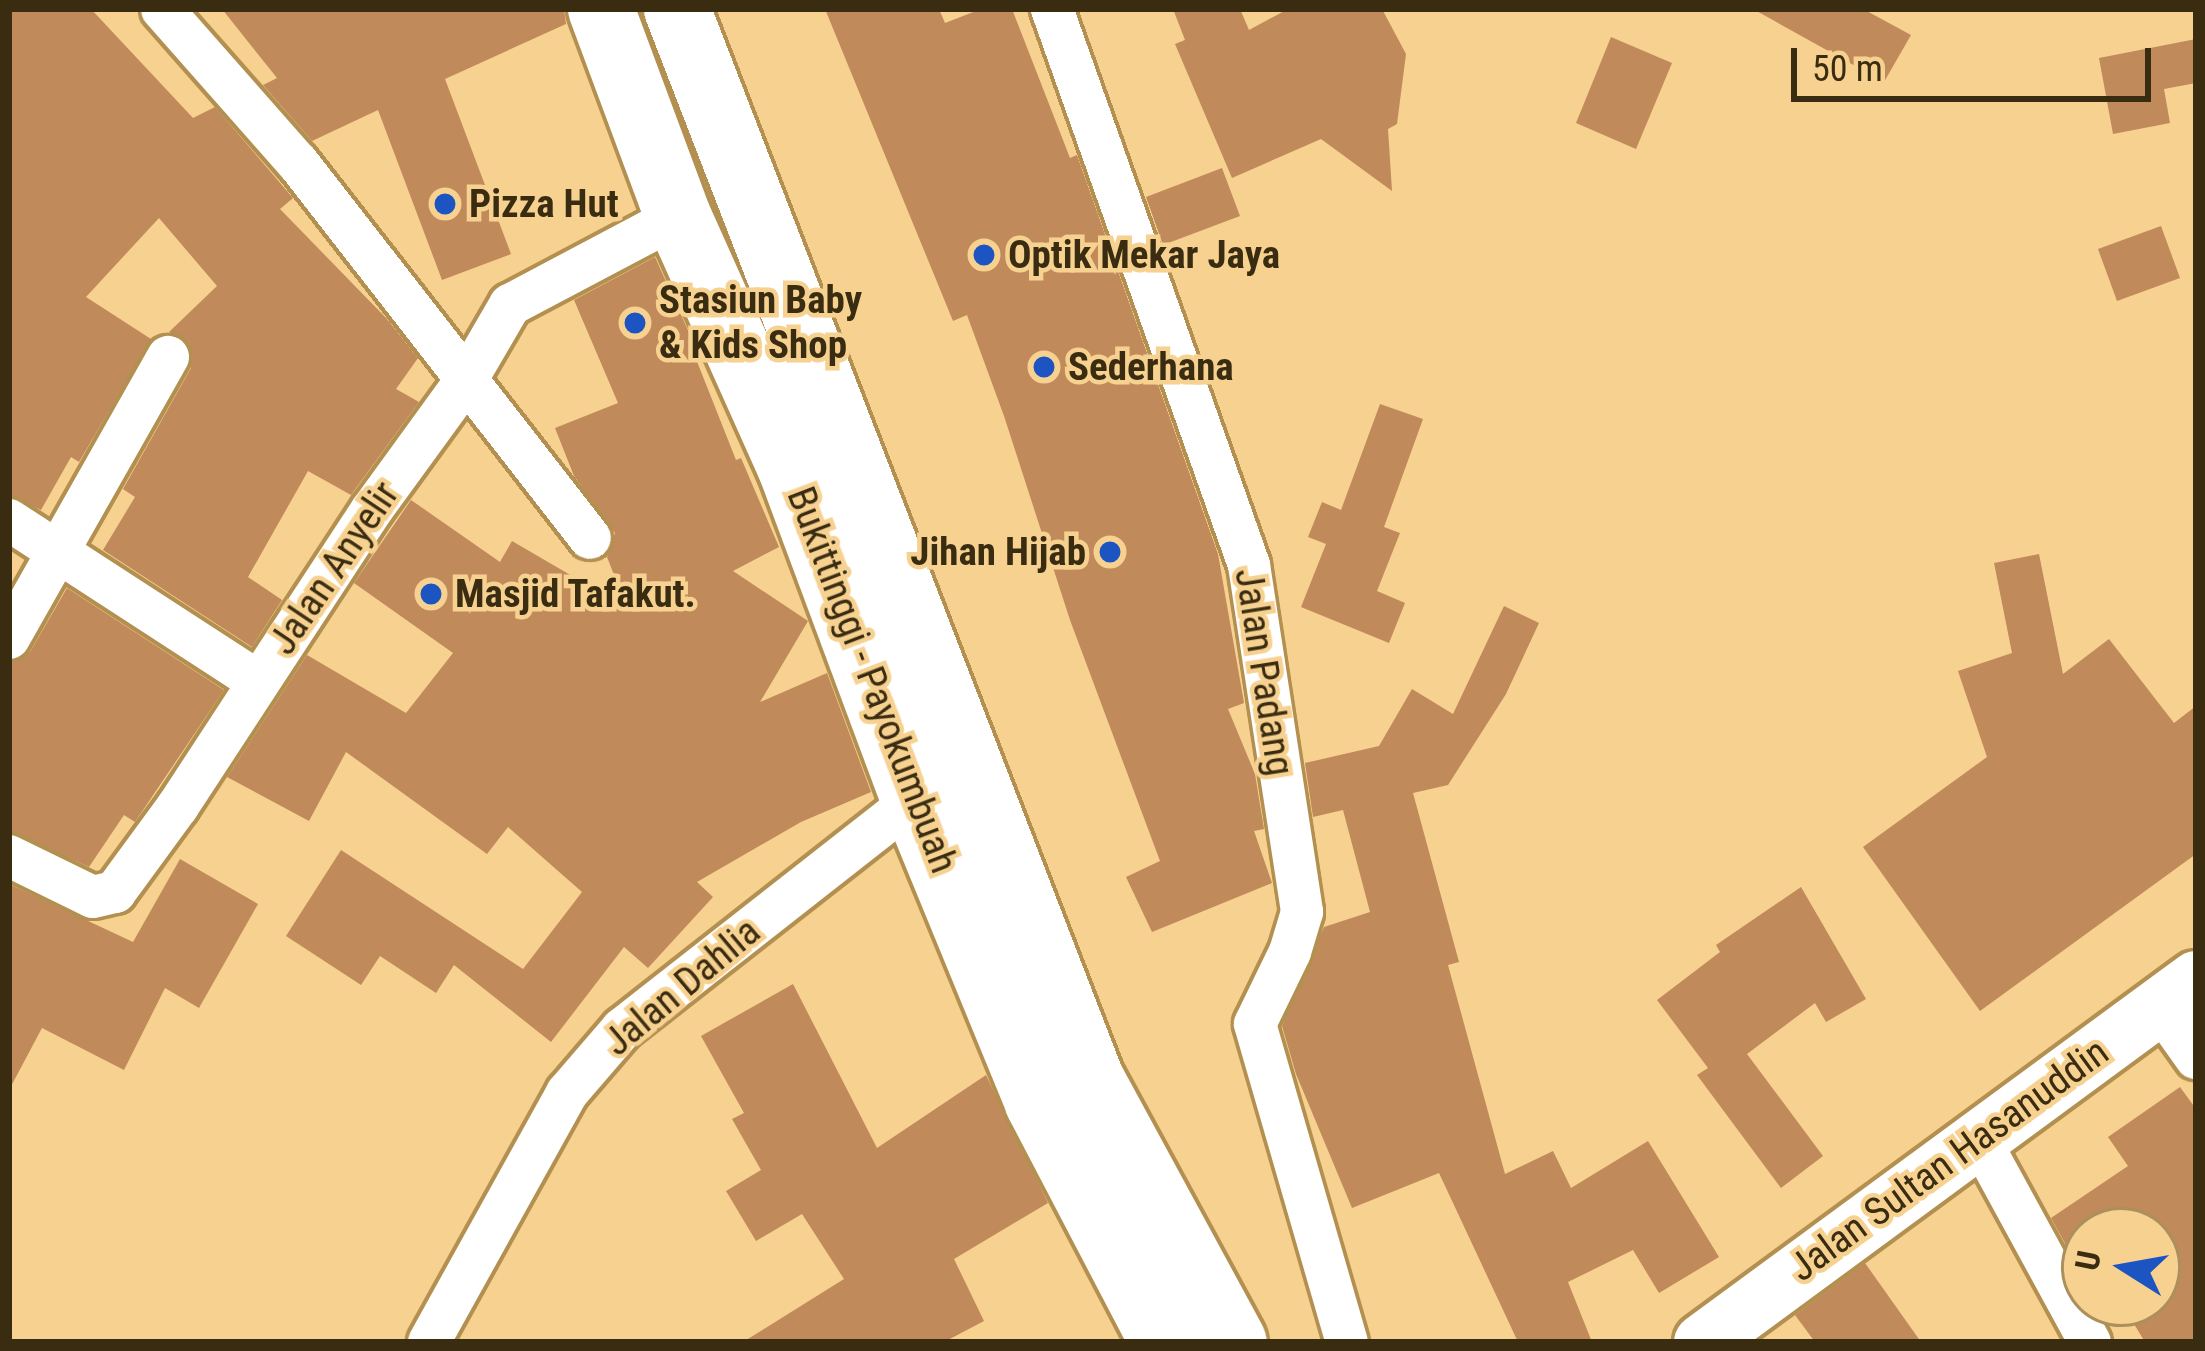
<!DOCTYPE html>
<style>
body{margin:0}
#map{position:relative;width:2205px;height:1351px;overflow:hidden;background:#f6d190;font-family:"Roboto Condensed",sans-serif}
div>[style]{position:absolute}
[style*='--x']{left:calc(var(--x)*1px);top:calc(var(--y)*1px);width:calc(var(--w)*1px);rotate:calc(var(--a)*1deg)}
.building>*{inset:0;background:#c18a5a}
.roads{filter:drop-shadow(3px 0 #b39050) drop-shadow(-3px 0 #b39050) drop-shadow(0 3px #b39050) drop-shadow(0 -3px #b39050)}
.street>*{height:42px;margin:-21px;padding:0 21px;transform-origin:21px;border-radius:21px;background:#fff}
.secondary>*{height:57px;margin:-28.5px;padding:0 28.5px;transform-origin:28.5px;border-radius:28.5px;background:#fff}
.highway>*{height:66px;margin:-33px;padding:0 33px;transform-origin:33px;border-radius:33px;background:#fff}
.dots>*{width:33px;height:33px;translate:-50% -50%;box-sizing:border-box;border:6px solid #f6d190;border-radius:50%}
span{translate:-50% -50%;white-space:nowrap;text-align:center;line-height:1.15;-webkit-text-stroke:9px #f6d190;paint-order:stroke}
.poi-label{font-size:39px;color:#3a2c11;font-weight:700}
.left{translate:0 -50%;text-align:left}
.right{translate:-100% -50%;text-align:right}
.street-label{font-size:39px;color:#3a2c11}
.frame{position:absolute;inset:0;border:12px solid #3a2c11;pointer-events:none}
.north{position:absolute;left:2061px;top:1207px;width:120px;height:120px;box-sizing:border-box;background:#f6d190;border:3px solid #ab8f5d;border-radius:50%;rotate:281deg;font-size:33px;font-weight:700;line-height:48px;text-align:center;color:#3a2c11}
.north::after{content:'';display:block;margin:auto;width:42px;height:54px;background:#1c55c1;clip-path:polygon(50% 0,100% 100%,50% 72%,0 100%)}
.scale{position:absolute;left:1791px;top:48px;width:360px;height:54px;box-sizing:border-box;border:6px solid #3a2c11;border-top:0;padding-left:15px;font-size:36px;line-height:42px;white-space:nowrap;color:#3a2c11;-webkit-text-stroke:9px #f6d190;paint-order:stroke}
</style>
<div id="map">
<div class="building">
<i style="clip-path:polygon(9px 9px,91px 9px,193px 118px,215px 107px,293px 198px,280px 209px,387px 319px,418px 358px,396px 389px,419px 402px,351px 495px,308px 471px,248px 577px,282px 600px,252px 647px,103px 550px,135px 497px,123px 489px,191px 368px,189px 343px,169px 332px,217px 286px,159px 218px,86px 297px,151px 339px,79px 462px,71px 457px,41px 510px,9px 495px)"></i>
<i style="clip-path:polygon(222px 9px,564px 9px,566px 24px,445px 79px,511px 254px,442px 280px,378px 110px,312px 141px,263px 85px,277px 78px)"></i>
<i style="clip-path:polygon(825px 9px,939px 9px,945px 23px,981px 9px,1012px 9px,1070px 158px,1077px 155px,1218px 554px,1244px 703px,1228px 709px,1255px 774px,1264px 829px,1254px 831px,1272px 883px,1152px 932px,1126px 877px,1160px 861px,1070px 620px,1004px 416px,967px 315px,953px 321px)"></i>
<i style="clip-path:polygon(1173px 9px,1240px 9px,1249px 30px,1288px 9px,1382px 9px,1406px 54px,1397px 124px,1388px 129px,1392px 191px,1321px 139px,1232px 178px,1175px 44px,1185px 40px)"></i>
<i style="clip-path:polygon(1753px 9px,1863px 9px,1911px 35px,1884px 82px)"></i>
<i style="clip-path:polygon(1611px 37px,1672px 63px,1636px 149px,1576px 123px)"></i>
<i style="clip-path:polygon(2196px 39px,2196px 83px,2164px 89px,2170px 123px,2113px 134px,2099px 58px)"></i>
<i style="clip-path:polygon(1222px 168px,1240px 216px,1163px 245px,1146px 197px)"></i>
<i style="clip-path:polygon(2161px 226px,2180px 278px,2117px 301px,2098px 249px)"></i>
<i style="clip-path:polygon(655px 257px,700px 357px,696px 359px,736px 460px,741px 458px,779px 547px,733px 571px,808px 621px,760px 702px,827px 673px,871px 792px,801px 822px,697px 882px,713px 897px,648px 968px,624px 947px,551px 1042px,454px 965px,436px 993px,380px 956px,361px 985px,286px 936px,341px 850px,523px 969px,582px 892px,508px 827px,487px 854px,346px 752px,309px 821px,227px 777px,307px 655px,406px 713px,453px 653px,354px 583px,411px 500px,500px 562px,512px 541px,627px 608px,607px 557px,615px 533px,574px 476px,555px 428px,618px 403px,574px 300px)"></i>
<i style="clip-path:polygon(1380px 404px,1423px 419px,1384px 527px,1400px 533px,1377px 591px,1405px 603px,1389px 643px,1301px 607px,1326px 544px,1308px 537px,1322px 502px,1341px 510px)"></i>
<i style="clip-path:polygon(2039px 554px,2063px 674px,2109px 639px,2174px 723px,2196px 706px,2196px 854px,1980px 1011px,1863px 847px,1987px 757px,1958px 671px,2012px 653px,1994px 563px)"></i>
<i style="clip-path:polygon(67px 588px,224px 690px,135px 822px,124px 815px,89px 867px,9px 831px,9px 663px,30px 652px)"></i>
<i style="clip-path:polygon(1504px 606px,1539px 623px,1506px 694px,1448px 785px,1413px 793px,1459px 962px,1448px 965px,1505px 1174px,1553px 1151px,1571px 1188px,1648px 1141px,1719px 1257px,1659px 1293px,1633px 1250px,1568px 1282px,1592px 1342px,1518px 1342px,1439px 1173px,1352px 1208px,1296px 1074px,1282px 1026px,1324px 927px,1370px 912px,1343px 810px,1313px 817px,1305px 763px,1379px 746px,1412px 689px,1453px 714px)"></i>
<i style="clip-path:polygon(180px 859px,258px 904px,199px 1008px,165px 988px,124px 1070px,42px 1028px,9px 1090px,9px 884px,133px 942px)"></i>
<i style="clip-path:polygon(1801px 887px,1866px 999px,1826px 1022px,1815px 1003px,1747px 1054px,1823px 1156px,1781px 1188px,1697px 1075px,1708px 1068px,1657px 1000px,1720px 952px,1716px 945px)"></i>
<i style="clip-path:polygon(793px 984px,877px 1148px,986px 1075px,1048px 1203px,954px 1259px,984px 1321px,944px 1342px,743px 1342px,844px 1279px,802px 1214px,756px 1241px,726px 1191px,761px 1170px,732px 1119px,744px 1113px,701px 1036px)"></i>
<i style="clip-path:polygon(2180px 1087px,2196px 1109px,2196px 1342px,2145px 1342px,2121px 1303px,2157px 1303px,2157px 1231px,2085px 1231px,2082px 1274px,2051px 1218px,2128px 1166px,2108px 1137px)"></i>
<i style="clip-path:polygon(1865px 1263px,1921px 1342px,1815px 1342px,1795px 1315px)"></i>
</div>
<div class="roads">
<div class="street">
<i style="--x:162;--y:9;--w:205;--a:48.6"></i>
<i style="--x:298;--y:163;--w:475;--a:52.1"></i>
<i style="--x:1052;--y:9;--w:590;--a:70.49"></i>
<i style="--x:1249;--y:565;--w:351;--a:81.3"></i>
<i style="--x:1302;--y:912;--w:42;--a:106.7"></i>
<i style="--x:1290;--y:952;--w:80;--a:115.9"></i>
<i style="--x:1255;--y:1024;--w:331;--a:73.9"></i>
<i style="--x:9;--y:520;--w:296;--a:33"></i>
<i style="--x:9;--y:638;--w:323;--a:-60.5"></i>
<i style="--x:9;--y:856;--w:93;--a:26"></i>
<i style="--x:93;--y:897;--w:23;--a:-13"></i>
<i style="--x:115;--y:892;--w:107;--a:-53.8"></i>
<i style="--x:178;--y:806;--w:353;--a:-56.8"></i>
<i style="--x:371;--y:511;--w:163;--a:-54"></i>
<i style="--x:467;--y:379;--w:86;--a:-59.8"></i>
<i style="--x:510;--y:305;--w:190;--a:-27.9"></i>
<i style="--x:2159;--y:1006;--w:64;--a:54.6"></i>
<i style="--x:1978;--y:1137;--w:234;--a:61.4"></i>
<i style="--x:429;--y:1342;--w:285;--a:-61"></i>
<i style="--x:567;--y:1093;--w:84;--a:-49.3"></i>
<i style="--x:622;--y:1029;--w:371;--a:-38.1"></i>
</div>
<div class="secondary">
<i style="--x:1702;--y:1342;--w:613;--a:-36.31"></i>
</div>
<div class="highway">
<i style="--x:601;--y:9;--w:221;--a:69.6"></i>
<i style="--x:678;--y:216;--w:274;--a:65.9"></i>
<i style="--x:790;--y:466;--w:356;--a:69.6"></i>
<i style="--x:914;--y:800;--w:327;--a:67.7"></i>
<i style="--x:1038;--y:1103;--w:270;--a:62.4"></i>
<i style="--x:677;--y:9;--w:1147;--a:68.85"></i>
<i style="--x:1091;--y:1079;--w:299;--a:61.5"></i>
</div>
</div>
<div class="dots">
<i style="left:445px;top:204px;background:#1c55c1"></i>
<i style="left:984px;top:255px;background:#1c55c1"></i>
<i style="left:635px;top:323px;background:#1c55c1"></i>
<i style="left:1044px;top:367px;background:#1c55c1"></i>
<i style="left:1110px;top:552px;background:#1c55c1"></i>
<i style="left:431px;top:594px;background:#1c55c1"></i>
</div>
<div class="poi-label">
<span class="left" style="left:469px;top:204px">Pizza Hut</span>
<span class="left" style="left:1008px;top:255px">Optik Mekar Jaya</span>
<span class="left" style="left:659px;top:323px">Stasiun Baby<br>&amp; Kids Shop</span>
<span class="left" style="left:1068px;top:367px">Sederhana</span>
<span class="right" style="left:1086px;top:552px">Jihan Hijab</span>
<span class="left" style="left:455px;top:594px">Masjid Tafakut.</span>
</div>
<div class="street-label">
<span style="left:334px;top:568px;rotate:-56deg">Jalan Anyelir</span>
<span style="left:1264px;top:672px;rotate:81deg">Jalan Padang</span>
<span style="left:872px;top:680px;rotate:69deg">Bukittinggi - Payokumbuah</span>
<span style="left:682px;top:987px;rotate:-40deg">Jalan Dahlia</span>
<span style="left:1949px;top:1160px;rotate:-36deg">Jalan Sultan Hasanuddin</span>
</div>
<div class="frame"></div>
<div class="north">U</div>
<div class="scale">50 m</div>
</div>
